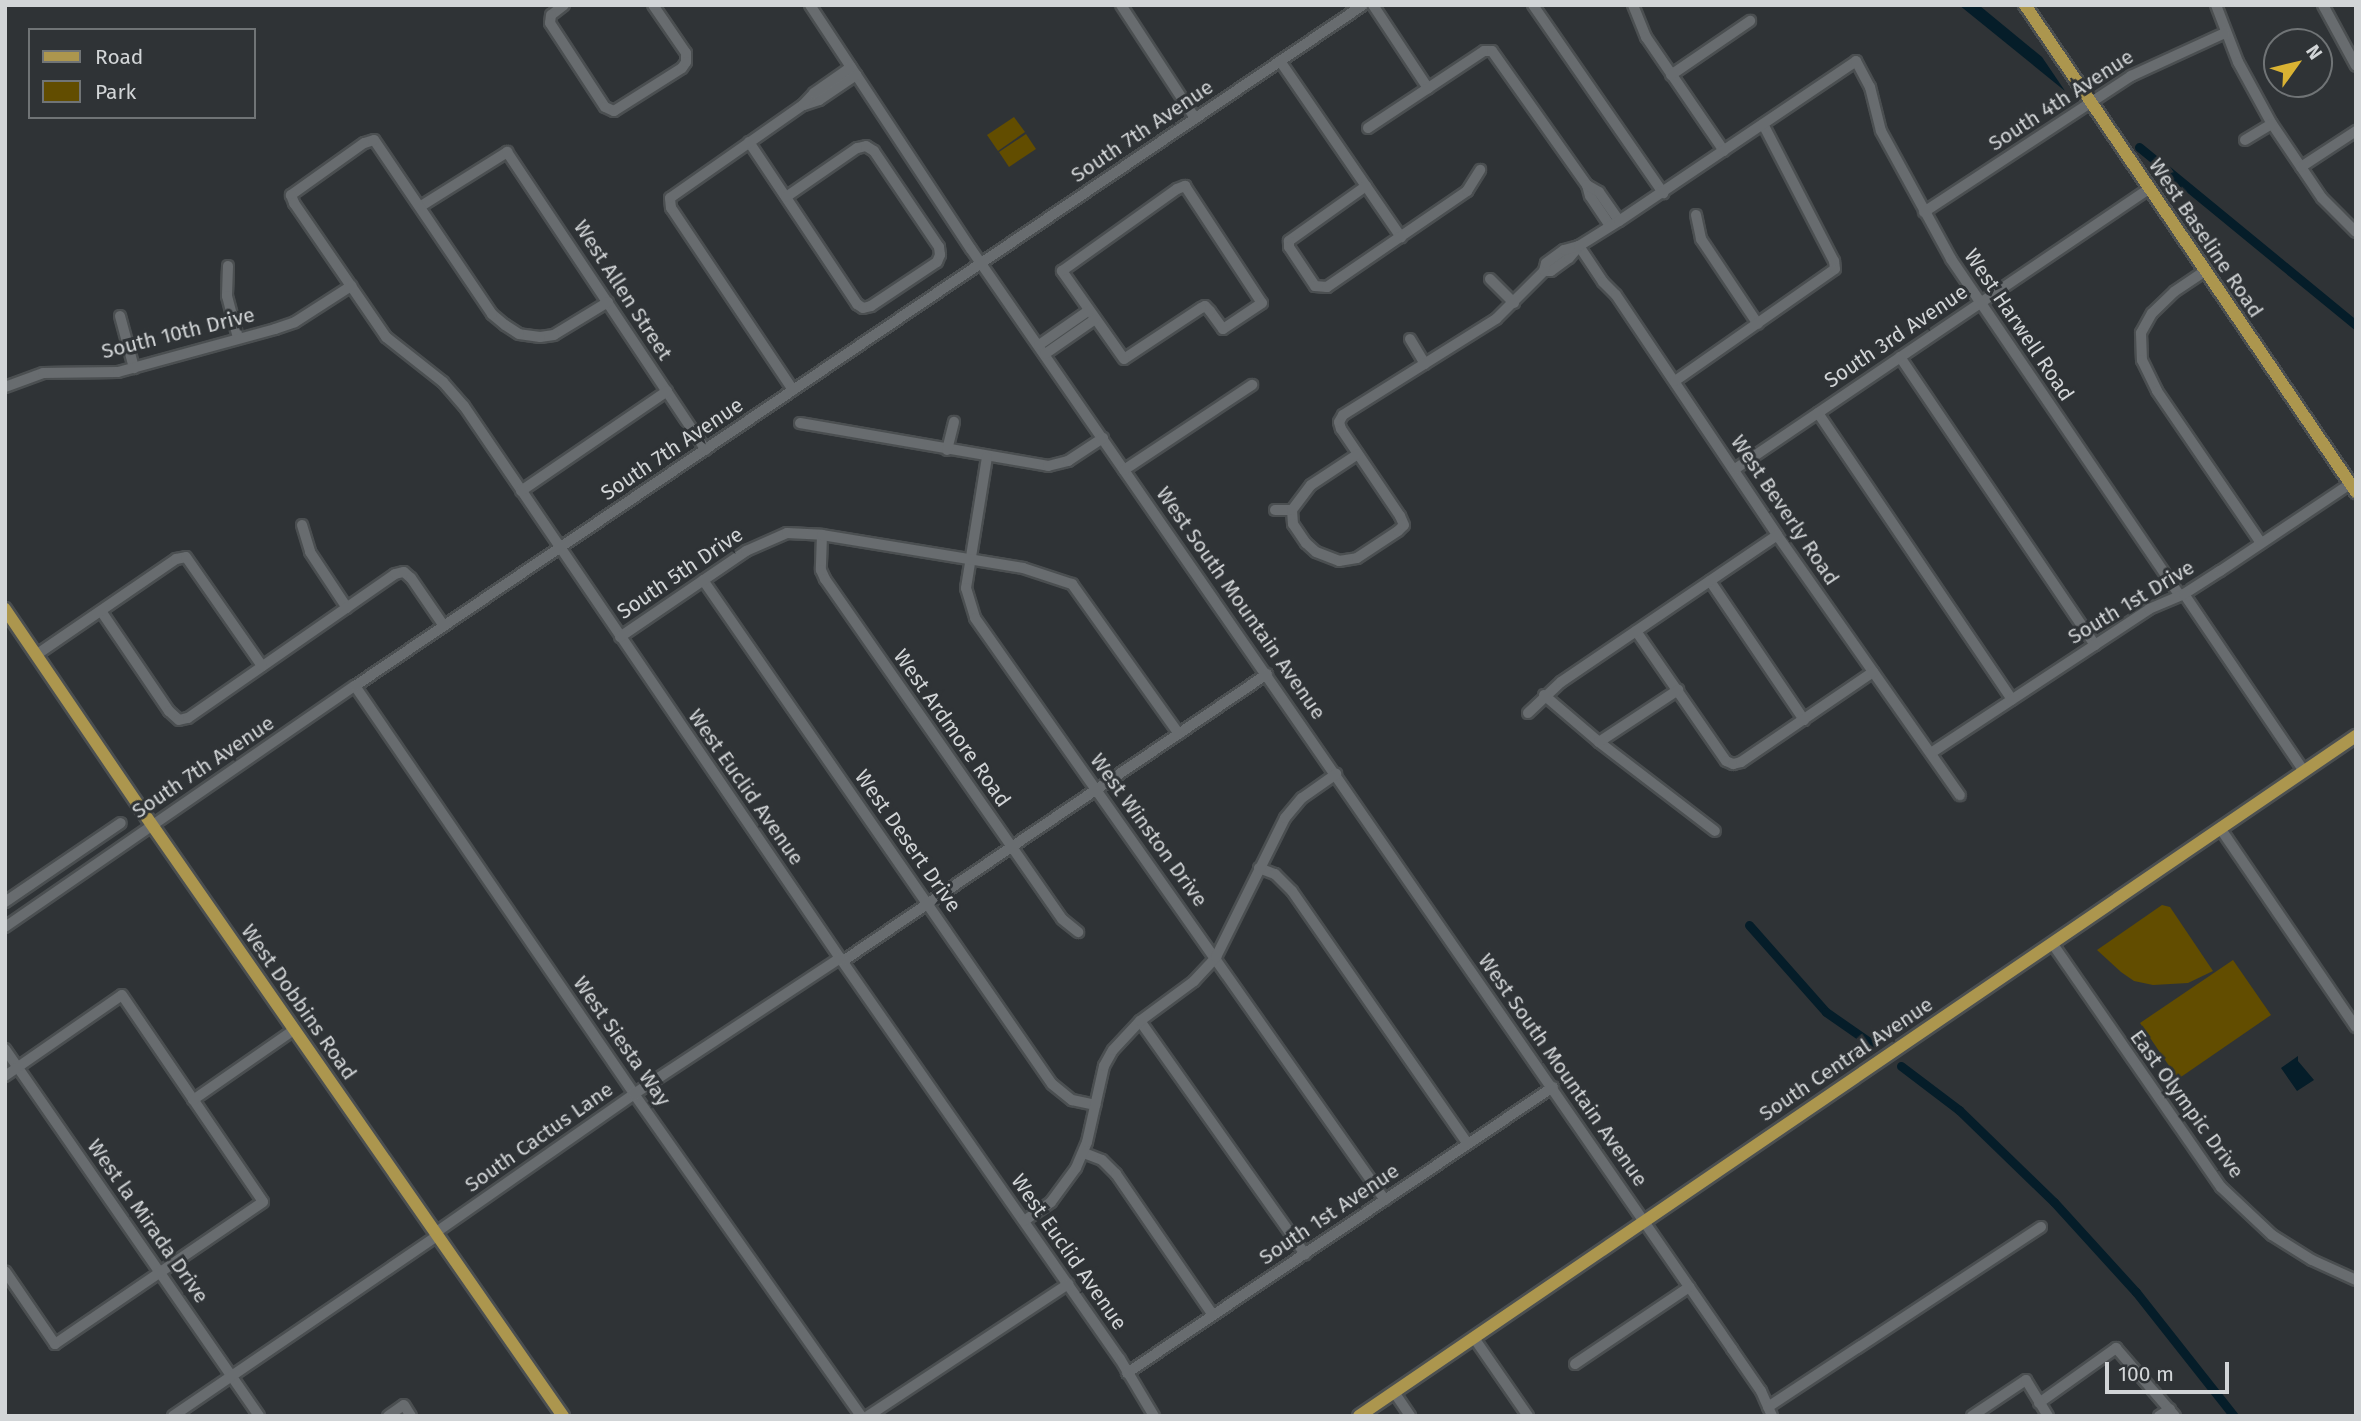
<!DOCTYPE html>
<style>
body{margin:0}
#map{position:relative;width:2361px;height:1421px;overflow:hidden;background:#2f3336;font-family:"Fira Sans",sans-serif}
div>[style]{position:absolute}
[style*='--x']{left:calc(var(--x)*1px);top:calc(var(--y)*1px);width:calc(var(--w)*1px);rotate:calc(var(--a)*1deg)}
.green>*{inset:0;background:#624d00}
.water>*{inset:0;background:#051d29}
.canal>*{height:9px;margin:-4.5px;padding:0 4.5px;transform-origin:4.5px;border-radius:4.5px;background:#051d29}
.roads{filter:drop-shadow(2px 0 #4b4f51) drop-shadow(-2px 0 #4b4f51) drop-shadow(0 2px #4b4f51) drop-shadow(0 -2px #4b4f51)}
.minor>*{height:10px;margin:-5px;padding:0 5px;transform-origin:5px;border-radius:5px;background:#686c6f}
.major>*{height:12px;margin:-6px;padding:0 6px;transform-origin:6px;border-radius:6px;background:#ac964e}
span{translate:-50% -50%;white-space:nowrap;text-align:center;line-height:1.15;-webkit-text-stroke:6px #2f3336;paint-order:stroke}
.street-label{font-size:21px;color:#d2d5d7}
.frame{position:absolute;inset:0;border:7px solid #d2d5d7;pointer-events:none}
.legend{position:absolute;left:28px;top:28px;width:228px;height:91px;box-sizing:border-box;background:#2f3336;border:2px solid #707476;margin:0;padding:9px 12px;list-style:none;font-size:21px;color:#d2d5d7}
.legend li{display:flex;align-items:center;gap:14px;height:35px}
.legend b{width:35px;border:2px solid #707476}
.north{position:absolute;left:2263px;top:28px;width:70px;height:70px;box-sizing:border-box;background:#2f3336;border:2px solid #707476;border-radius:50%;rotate:56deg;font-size:19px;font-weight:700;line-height:28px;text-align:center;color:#d2d5d7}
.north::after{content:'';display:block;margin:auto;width:24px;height:32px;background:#dab333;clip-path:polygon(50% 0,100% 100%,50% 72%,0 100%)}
.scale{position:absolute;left:2105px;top:1362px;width:124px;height:32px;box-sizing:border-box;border:4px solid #d2d5d7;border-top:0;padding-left:9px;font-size:21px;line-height:24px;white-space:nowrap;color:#d2d5d7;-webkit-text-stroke:5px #2f3336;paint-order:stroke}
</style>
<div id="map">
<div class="green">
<i style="clip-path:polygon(1014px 117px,1025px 132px,998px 151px,987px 135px)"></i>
<i style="clip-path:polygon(1026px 134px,1036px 149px,1009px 167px,999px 152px)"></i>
<i style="clip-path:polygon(2162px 905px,2170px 907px,2213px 971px,2188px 983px,2153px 985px,2134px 981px,2121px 972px,2097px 950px)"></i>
<i style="clip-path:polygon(2233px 960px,2271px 1015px,2178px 1079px,2140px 1023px)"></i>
</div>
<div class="water">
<i style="clip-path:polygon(1959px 5px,1980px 6px,2042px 57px,2065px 91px)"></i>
<i style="clip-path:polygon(2298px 1056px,2298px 1061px,2314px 1080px,2297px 1091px,2281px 1068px)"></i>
</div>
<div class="canal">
<i style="--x:2139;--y:147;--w:281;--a:39.4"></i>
<i style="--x:1749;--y:925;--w:116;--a:48.5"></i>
<i style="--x:1826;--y:1012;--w:56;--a:34.8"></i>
<i style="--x:1901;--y:1066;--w:73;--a:37.2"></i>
<i style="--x:1959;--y:1110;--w:132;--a:44.1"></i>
<i style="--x:2054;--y:1202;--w:122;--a:47.7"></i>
<i style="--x:2136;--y:1292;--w:158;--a:51.7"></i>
</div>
<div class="roads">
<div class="minor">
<i style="--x:564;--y:5;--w:16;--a:142"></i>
<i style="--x:551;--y:15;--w:8;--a:97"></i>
<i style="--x:550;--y:23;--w:100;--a:56.8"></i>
<i style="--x:605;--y:107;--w:10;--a:24"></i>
<i style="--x:614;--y:111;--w:80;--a:-32.3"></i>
<i style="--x:682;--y:68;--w:7;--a:-56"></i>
<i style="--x:686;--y:62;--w:9;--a:-90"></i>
<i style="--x:686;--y:53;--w:58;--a:-124.5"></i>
<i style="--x:810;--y:5;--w:292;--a:56.6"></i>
<i style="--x:971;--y:249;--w:1338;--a:55.32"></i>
<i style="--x:1732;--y:1349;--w:51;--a:55.4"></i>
<i style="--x:1761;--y:1391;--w:27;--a:66"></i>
<i style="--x:1121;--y:5;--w:135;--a:56.8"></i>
<i style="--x:1373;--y:5;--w:100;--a:56.5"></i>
<i style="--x:1533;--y:5;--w:229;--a:55.3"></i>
<i style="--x:1633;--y:5;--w:35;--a:68"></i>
<i style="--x:1646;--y:37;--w:138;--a:55.6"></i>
<i style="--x:2216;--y:5;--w:61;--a:68.9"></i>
<i style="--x:2238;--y:62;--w:71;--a:61.3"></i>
<i style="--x:2272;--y:124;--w:89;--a:56"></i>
<i style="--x:2322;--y:198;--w:48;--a:45"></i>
<i style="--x:2323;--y:5;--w:69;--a:61.6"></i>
<i style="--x:1280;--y:61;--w:214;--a:55.5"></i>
<i style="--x:1671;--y:75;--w:96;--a:-34.4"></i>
<i style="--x:804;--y:105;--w:16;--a:-18"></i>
<i style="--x:819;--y:100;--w:45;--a:-34"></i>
<i style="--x:1368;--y:128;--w:139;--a:-33.6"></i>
<i style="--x:1484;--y:51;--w:8;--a:0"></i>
<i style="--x:1492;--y:51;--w:164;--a:54.7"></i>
<i style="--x:1587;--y:185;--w:11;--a:75"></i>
<i style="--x:1590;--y:196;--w:36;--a:56"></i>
<i style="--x:2245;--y:140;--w:31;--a:-31"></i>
<i style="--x:749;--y:142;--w:195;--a:56.3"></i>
<i style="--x:857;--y:304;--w:7;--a:34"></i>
<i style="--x:863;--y:308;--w:8;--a:-14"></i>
<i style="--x:871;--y:306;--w:79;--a:-33.7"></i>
<i style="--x:937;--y:262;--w:8;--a:-67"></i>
<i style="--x:940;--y:255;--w:8;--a:-97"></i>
<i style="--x:939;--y:247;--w:116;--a:-124.1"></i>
<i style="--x:874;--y:151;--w:9;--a:-148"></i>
<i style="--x:866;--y:146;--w:9;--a:167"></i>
<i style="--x:857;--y:148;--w:86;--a:145.4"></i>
<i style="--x:2301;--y:167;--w:66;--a:-33.2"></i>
<i style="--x:1587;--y:185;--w:14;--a:30"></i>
<i style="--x:1599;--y:192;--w:35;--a:55"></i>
<i style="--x:1185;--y:186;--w:140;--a:56.7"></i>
<i style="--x:1262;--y:303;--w:47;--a:146.3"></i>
<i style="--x:1223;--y:329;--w:22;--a:-126"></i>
<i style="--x:1210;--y:311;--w:7;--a:-135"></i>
<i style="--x:1205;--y:306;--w:4;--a:153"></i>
<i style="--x:1201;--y:308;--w:92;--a:146.5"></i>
<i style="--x:1124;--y:359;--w:108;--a:-125.2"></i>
<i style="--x:1062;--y:271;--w:141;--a:-35.5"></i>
<i style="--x:1177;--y:189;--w:9;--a:-21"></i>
<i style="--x:1366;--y:186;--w:95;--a:144.5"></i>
<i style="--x:1289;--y:241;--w:6;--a:90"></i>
<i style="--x:1289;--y:247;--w:47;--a:56.3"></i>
<i style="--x:1315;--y:286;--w:12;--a:5"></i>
<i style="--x:1327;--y:287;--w:170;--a:-34.4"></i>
<i style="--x:1467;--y:191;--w:25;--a:-58"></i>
<i style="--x:421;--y:206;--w:102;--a:-32.1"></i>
<i style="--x:507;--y:152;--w:358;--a:56.3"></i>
<i style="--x:1924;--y:212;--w:248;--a:-33.3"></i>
<i style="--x:2131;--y:76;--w:103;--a:-24.6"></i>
<i style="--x:1696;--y:215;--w:25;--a:78"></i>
<i style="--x:1701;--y:239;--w:102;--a:56.2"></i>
<i style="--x:1579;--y:246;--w:43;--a:56.3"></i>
<i style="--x:1603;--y:282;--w:18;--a:45"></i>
<i style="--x:1616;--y:295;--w:289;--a:56.1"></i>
<i style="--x:1777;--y:535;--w:318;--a:54.9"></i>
<i style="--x:228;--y:266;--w:30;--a:92"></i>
<i style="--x:227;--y:296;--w:43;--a:75.3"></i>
<i style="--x:1544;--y:271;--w:7;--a:0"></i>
<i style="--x:1551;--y:271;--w:22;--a:-36"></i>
<i style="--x:1569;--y:258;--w:16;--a:-50"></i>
<i style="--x:2205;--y:271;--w:37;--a:146"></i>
<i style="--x:2174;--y:292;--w:30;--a:136"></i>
<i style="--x:2152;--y:313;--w:23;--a:119"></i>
<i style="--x:2141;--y:333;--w:27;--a:88"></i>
<i style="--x:2142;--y:360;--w:34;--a:64"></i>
<i style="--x:2157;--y:391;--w:184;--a:55.6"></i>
<i style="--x:1490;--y:279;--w:34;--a:45"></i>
<i style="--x:608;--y:302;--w:63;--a:148.6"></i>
<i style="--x:554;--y:335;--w:14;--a:172"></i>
<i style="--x:540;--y:337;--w:21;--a:-172"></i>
<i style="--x:519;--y:334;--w:17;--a:-147"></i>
<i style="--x:505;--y:325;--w:17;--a:-140"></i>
<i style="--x:492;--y:314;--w:210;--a:-124.1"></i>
<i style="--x:374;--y:140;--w:10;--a:163"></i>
<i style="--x:364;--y:143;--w:90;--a:144.5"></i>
<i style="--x:291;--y:195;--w:9;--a:69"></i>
<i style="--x:294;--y:203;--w:163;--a:55.5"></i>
<i style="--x:386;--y:337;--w:73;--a:38.3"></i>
<i style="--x:443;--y:382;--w:32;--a:49"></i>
<i style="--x:464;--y:406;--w:668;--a:55.74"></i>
<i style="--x:840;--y:958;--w:489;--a:55.1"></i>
<i style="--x:1120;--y:1359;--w:66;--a:59.2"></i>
<i style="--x:120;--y:316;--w:54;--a:74.9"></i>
<i style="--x:1410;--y:339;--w:29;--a:59"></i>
<i style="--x:1039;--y:345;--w:60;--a:-34.8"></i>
<i style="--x:1045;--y:354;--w:60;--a:-34.8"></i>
<i style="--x:1900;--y:357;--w:348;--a:55.9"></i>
<i style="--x:1675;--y:381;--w:195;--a:-35"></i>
<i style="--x:1835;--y:269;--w:8;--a:-97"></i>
<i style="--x:1834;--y:261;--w:154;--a:-117.4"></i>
<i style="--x:5;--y:387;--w:40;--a:-20.2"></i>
<i style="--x:43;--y:373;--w:75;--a:-0.8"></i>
<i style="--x:118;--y:372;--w:163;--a:-15.3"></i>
<i style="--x:275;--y:329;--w:21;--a:-19"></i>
<i style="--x:295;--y:322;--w:67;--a:-32.7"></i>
<i style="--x:793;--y:390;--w:219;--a:-123.8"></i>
<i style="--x:671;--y:208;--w:10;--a:-96"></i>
<i style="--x:670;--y:198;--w:162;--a:-35"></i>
<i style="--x:803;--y:105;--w:16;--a:-47"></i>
<i style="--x:814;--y:93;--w:45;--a:-35.1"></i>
<i style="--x:1818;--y:413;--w:346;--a:55.9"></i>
<i style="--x:800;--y:423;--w:252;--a:9.8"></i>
<i style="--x:1048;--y:466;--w:21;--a:-14"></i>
<i style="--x:1068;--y:461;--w:42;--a:-33.3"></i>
<i style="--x:947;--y:450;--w:29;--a:-76"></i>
<i style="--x:987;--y:457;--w:133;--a:99.1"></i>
<i style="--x:966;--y:588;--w:31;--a:73"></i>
<i style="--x:975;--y:618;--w:712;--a:54.84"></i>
<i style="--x:1735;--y:469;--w:501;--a:-34.1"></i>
<i style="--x:1124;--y:470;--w:154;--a:-33.6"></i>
<i style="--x:521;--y:491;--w:177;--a:-34.4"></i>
<i style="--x:1275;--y:510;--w:17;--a:0"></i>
<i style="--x:1292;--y:510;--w:14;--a:86"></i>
<i style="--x:1293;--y:524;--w:23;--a:56"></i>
<i style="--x:1306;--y:543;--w:13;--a:42"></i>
<i style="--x:1316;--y:552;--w:25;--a:21"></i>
<i style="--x:1339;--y:561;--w:18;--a:-9"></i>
<i style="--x:1357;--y:558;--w:49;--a:-33.4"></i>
<i style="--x:1398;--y:531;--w:8;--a:-45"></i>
<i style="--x:1404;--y:525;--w:10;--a:-114"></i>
<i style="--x:1400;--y:516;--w:105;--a:-124.1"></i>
<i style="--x:1341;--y:429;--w:7;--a:-106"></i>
<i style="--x:1339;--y:422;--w:8;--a:-60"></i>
<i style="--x:1343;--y:415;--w:181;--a:-32.1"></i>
<i style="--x:1496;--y:319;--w:68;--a:-45"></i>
<i style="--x:1544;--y:271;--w:8;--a:-76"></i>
<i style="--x:1546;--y:263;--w:22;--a:-36"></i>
<i style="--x:1564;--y:250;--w:16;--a:-15"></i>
<i style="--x:1579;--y:246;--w:47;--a:-32"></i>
<i style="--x:1619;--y:221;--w:286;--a:-34"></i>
<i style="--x:1856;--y:61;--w:30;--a:62"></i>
<i style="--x:1870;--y:87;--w:45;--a:76"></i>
<i style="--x:1881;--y:131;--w:146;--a:61.3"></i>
<i style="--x:1951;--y:259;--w:406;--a:55.8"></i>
<i style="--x:1292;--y:510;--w:31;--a:-53"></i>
<i style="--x:1311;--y:485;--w:56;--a:-33.4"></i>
<i style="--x:302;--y:525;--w:28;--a:73"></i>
<i style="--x:310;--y:552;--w:67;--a:56.5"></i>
<i style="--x:822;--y:535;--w:35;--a:92"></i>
<i style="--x:821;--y:570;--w:10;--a:66"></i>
<i style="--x:825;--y:579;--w:414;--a:55.1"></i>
<i style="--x:1062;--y:919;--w:21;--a:39"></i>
<i style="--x:703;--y:580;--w:613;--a:55.3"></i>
<i style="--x:1052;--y:1084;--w:26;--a:39"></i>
<i style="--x:1072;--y:1100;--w:24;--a:12"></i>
<i style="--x:1710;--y:581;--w:168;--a:55.9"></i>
<i style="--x:2184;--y:594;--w:214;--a:55.9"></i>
<i style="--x:101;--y:611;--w:121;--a:55.8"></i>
<i style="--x:169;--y:711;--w:13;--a:42"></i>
<i style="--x:179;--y:720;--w:9;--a:-13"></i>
<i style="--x:188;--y:718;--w:252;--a:-34.8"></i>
<i style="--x:395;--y:574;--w:9;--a:-13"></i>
<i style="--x:404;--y:572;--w:9;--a:41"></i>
<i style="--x:411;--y:578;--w:58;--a:55.5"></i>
<i style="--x:1636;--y:631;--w:158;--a:55.3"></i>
<i style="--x:1726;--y:761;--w:8;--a:23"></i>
<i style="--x:1733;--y:764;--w:8;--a:-14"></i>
<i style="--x:1741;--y:762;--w:160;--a:-34.3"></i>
<i style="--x:620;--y:637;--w:153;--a:-34.3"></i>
<i style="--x:746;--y:551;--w:45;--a:-23.7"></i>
<i style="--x:787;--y:533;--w:35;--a:3"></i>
<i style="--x:822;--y:535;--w:204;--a:9.3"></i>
<i style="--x:1023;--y:568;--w:52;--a:18.1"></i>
<i style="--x:1072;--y:584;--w:184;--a:54.5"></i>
<i style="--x:36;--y:655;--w:170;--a:-34.4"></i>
<i style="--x:176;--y:559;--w:10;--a:-11"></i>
<i style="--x:186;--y:557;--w:133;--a:55.1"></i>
<i style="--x:355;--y:686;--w:494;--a:55.6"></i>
<i style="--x:634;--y:1094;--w:394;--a:54.8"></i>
<i style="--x:1544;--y:695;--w:72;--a:40.5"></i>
<i style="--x:1599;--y:742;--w:146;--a:37.5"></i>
<i style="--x:1528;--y:713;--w:45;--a:-43.2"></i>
<i style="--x:1561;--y:682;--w:261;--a:-34.2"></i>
<i style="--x:1599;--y:742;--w:95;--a:-33.4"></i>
<i style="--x:1931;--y:753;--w:261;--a:-33.4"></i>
<i style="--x:2149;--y:609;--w:38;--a:-23"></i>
<i style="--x:2184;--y:594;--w:43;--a:-32.6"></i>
<i style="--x:2220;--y:571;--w:156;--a:-33.8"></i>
<i style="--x:2220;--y:828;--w:241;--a:55.7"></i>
<i style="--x:1259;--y:868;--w:17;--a:21"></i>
<i style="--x:1275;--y:874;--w:24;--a:45"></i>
<i style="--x:1292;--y:891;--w:308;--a:55.2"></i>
<i style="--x:5;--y:902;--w:140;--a:-34.3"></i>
<i style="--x:5;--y:927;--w:425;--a:-34.6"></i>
<i style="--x:355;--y:686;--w:1216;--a:-34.04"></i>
<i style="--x:2052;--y:943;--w:297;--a:55.3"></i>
<i style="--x:2221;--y:1187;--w:70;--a:43.3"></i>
<i style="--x:2272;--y:1235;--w:47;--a:32"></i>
<i style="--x:2312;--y:1260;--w:48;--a:24.4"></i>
<i style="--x:843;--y:961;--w:512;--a:-34.09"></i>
<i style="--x:1140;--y:1021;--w:286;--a:54.7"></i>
<i style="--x:5;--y:1049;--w:446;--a:55.3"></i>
<i style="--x:5;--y:1076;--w:142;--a:-34.7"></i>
<i style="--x:122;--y:995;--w:250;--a:55.7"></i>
<i style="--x:263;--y:1202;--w:252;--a:145.7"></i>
<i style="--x:55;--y:1344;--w:88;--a:-124.4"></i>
<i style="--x:193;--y:1100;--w:124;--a:-34.8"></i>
<i style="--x:1084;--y:1153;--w:19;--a:21"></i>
<i style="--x:1102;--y:1160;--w:20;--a:45"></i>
<i style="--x:1116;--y:1174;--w:171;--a:55.5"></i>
<i style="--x:1024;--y:1221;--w:33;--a:-35"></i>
<i style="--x:1051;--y:1202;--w:42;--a:-53.7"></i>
<i style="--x:1076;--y:1168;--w:28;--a:-67"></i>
<i style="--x:1087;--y:1142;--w:78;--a:-77.4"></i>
<i style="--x:1104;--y:1066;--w:18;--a:-61"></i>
<i style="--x:1113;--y:1050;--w:40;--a:-47"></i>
<i style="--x:1140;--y:1021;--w:67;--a:-36.5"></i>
<i style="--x:1194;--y:981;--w:33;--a:-47"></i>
<i style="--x:1216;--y:957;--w:155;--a:-63.6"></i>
<i style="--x:1285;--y:818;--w:26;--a:-50"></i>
<i style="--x:1302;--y:798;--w:42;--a:-35.2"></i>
<i style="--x:435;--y:1233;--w:243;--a:-34.9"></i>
<i style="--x:634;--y:1094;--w:247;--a:-33.4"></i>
<i style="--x:1474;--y:1338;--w:95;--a:55.3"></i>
<i style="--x:1575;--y:1364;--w:138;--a:-34"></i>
<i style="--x:1127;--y:1373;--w:513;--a:-33.88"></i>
<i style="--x:1394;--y:1392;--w:29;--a:56"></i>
<i style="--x:2039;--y:1403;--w:95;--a:-35.5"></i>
<i style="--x:2116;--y:1348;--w:90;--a:49.1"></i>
<i style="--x:1768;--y:1407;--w:327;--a:-33.4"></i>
<i style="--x:173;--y:1416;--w:321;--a:-34.3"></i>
<i style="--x:388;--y:1416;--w:19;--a:-35"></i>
<i style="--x:404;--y:1405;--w:13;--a:58"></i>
<i style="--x:868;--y:1416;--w:240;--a:-33.4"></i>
<i style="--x:1972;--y:1416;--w:65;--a:-33.7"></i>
<i style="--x:2026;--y:1380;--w:42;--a:58.6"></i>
<i style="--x:2159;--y:1416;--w:13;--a:-32"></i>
</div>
<div class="major">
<i style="--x:2025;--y:5;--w:589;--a:55.8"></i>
<i style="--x:5;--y:609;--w:245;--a:55.8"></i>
<i style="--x:143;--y:812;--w:736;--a:55.19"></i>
<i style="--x:1359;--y:1416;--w:1207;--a:-34.3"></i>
</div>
</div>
<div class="street-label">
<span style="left:2061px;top:100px;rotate:-33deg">South 4th Avenue</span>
<span style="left:1142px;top:131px;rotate:-34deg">South 7th Avenue</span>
<span style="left:2206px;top:238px;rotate:56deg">West Baseline Road</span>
<span style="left:623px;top:290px;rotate:57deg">West Allen Street</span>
<span style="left:2019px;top:325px;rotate:56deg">West Harwell Road</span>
<span style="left:178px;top:333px;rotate:-14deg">South 10th Drive</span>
<span style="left:1896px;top:336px;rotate:-34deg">South 3rd Avenue</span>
<span style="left:672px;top:449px;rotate:-34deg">South 7th Avenue</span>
<span style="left:1785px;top:510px;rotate:56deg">West Beverly Road</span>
<span style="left:680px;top:573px;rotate:-34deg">South 5th Drive</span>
<span style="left:2131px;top:602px;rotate:-31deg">South 1st Drive</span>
<span style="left:1241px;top:603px;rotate:55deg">West South Mountain Avenue</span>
<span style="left:952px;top:728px;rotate:55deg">West Ardmore Road</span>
<span style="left:203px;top:767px;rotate:-34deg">South 7th Avenue</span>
<span style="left:746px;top:787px;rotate:55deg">West Euclid Avenue</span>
<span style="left:1149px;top:830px;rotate:54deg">West Winston Drive</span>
<span style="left:908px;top:841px;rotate:55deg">West Desert Drive</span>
<span style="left:299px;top:1002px;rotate:55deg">West Dobbins Road</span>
<span style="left:622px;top:1041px;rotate:55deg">West Siesta Way</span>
<span style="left:1846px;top:1059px;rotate:-34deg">South Central Avenue</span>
<span style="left:1563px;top:1070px;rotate:55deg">West South Mountain Avenue</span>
<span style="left:2187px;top:1104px;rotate:54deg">East Olympic Drive</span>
<span style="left:539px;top:1137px;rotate:-35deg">South Cactus Lane</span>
<span style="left:1329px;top:1214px;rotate:-34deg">South 1st Avenue</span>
<span style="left:148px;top:1221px;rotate:55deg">West la Mirada Drive</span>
<span style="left:1069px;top:1252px;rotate:55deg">West Euclid Avenue</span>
</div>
<div class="frame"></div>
<ul class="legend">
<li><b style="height:9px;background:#ac964e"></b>Road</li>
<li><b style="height:19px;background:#624d00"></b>Park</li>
</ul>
<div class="north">N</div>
<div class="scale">100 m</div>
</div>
